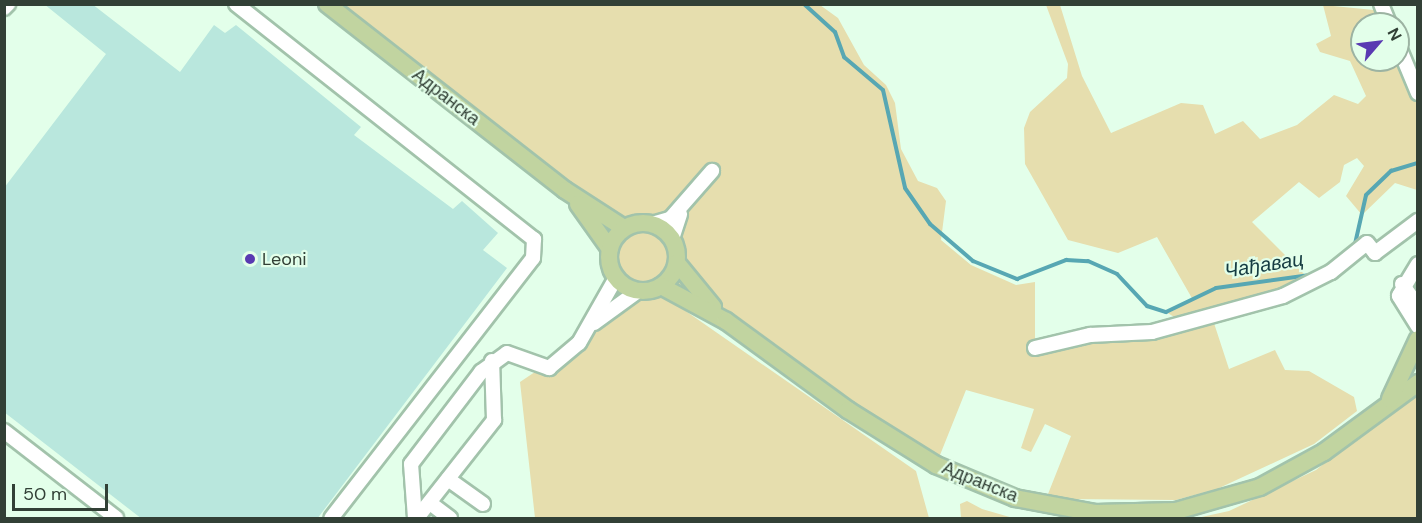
<!DOCTYPE html>
<meta charset="utf-8">
<style>
body{margin:0}
#map{position:relative;width:1422px;height:523px;overflow:hidden;background:#e3ffea;font-family:"DM Sans",sans-serif}
div>[style]{position:absolute}
[style*='--x']{left:calc(var(--x)*1px);top:calc(var(--y)*1px);width:calc(var(--w)*1px);rotate:calc(var(--a)*1deg)}
.green>*{inset:0;background:#e6deae}
.round{border-radius:50%}
.stream>*{height:4px;margin:-2px;padding:0 2px;transform-origin:2px;border-radius:2px;background:#57a7b3}
.building>*{inset:0;background:#b9e7dd}
.roads{filter:drop-shadow(2px 0 #a2c3ab) drop-shadow(-2px 0 #a2c3ab) drop-shadow(0 2px #a2c3ab) drop-shadow(0 -2px #a2c3ab)}
.minor>*{height:14px;margin:-7px;padding:0 7px;transform-origin:7px;border-radius:7px;background:#fff}
.major>*{height:16px;margin:-8px;padding:0 8px;transform-origin:8px;border-radius:8px;background:#c1d4a0}
.major>.ring{margin:-8px;padding:0;box-sizing:content-box;background:none;border:16px solid #c1d4a0;border-radius:50%}
.dots>*{width:16px;height:16px;translate:-50% -50%;box-sizing:border-box;border:3px solid #e3ffea;border-radius:50%}
span{translate:-50% -50%;white-space:nowrap;text-align:center;line-height:1.15;-webkit-text-stroke:4.5px #e3ffea;paint-order:stroke}
.street-label{font-size:18px;color:#324036}
.poi-label{font-size:18px;color:#324036}
.left{translate:0 -50%;text-align:left}
.water-label{font-size:20px;color:#153b41;font-style:italic}
.frame{position:absolute;inset:0;border:6px solid #324036;pointer-events:none}
.north{position:absolute;left:1350px;top:12px;width:60px;height:60px;box-sizing:border-box;background:#e3ffea;border:2px solid #9cb3a2;border-radius:50%;rotate:62deg;font-size:16px;font-weight:700;line-height:24px;text-align:center;color:#324036}
.north::after{content:'';display:block;margin:auto;width:21px;height:27px;background:#593ab2;clip-path:polygon(50% 0,100% 100%,50% 72%,0 100%)}
.scale{position:absolute;left:12px;top:484px;width:96px;height:27px;box-sizing:border-box;border:3px solid #324036;border-top:0;padding-left:8px;font-size:18px;line-height:21px;white-space:nowrap;color:#324036;-webkit-text-stroke:4px #e3ffea;paint-order:stroke}
</style>
<div id="map">
<div class="green">
<i style="clip-path:polygon(328px 5px,820px 5px,838px 18px,864px 65px,886px 85px,895px 103px,901px 149px,918px 181px,937px 188px,946px 201px,941px 240px,971px 265px,1016px 285px,1035px 282px,1035px 347px,1184px 323px,1166px 312px,1193px 300px,1157px 237px,1118px 253px,1068px 240px,1025px 164px,1024px 128px,1030px 112px,1067px 78px,1068px 64px,1046px 5px,1060px 5px,1082px 76px,1111px 133px,1181px 103px,1203px 105px,1215px 134px,1243px 121px,1260px 139px,1297px 125px,1334px 95px,1358px 104px,1366px 96px,1350px 61px,1320px 52px,1316px 44px,1331px 36px,1323px 5px,1384px 11px,1389px 24px,1362px 24px,1362px 60px,1398px 60px,1417px 93px,1417px 190px,1395px 183px,1362px 215px,1346px 196px,1364px 166px,1357px 158px,1344px 165px,1340px 182px,1319px 198px,1299px 182px,1252px 222px,1307px 277px,1308px 286px,1212px 317px,1229px 369px,1275px 350px,1285px 370px,1309px 371px,1354px 397px,1357px 411px,1314px 444px,1217px 489px,1176px 500px,1066px 499px,1048px 494px,1071px 436px,1045px 424px,1031px 452px,1021px 448px,1034px 409px,966px 390px,936px 465px,825px 394px,693px 287px,686px 297px,666px 282px,677px 255px,666px 232px,652px 224px,633px 224px,611px 246px,582px 209px)"></i>
<i class="round" style="left:615px;top:229px;width:56px;height:56px"></i>
<i style="clip-path:polygon(616px 278px,634px 290px,654px 289px,916px 471px,929px 518px,535px 518px,520px 382px,581px 341px,615px 305px,610px 302px)"></i>
<i style="clip-path:polygon(1417px 388px,1417px 518px,1197px 518px,1229px 511px,1316px 470px)"></i>
<i style="clip-path:polygon(967px 501px,982px 509px,1013px 518px,961px 518px,960px 504px)"></i>
</div>
<div class="stream">
<i style="--x:804;--y:4;--w:42;--a:42.1"></i>
<i style="--x:835;--y:32;--w:27;--a:70"></i>
<i style="--x:844;--y:57;--w:51;--a:40.2"></i>
<i style="--x:883;--y:90;--w:100;--a:77.3"></i>
<i style="--x:905;--y:188;--w:44;--a:55.2"></i>
<i style="--x:930;--y:224;--w:57;--a:40.7"></i>
<i style="--x:973;--y:261;--w:48;--a:22.2"></i>
<i style="--x:1017;--y:279;--w:53;--a:-21.2"></i>
<i style="--x:1066;--y:260;--w:22;--a:3"></i>
<i style="--x:1088;--y:261;--w:32;--a:24"></i>
<i style="--x:1117;--y:274;--w:44;--a:46.8"></i>
<i style="--x:1147;--y:306;--w:20;--a:18"></i>
<i style="--x:1166;--y:312;--w:55;--a:-25.6"></i>
<i style="--x:1216;--y:288;--w:95;--a:-7.9"></i>
<i style="--x:1355;--y:244;--w:50;--a:-77.3"></i>
<i style="--x:1366;--y:195;--w:35;--a:-44"></i>
<i style="--x:1391;--y:171;--w:28;--a:-17"></i>
</div>
<div class="building">
<i style="clip-path:polygon(44px 4px,92px 4px,180px 72px,214px 25px,225px 33px,236px 25px,361px 127px,354px 135px,453px 209px,462px 201px,498px 233px,483px 250px,507px 268px,317px 519px,142px 519px,4px 412px,4px 188px,106px 54px)"></i>
</div>
<div class="roads">
<div class="minor">
<i style="--x:236;--y:4;--w:380;--a:38.3"></i>
<i style="--x:534;--y:239;--w:19;--a:93"></i>
<i style="--x:533;--y:258;--w:329;--a:127.8"></i>
<i style="--x:1381;--y:4;--w:22;--a:68"></i>
<i style="--x:4;--y:8;--w:6;--a:-45"></i>
<i style="--x:1398;--y:45;--w:52;--a:67.4"></i>
<i style="--x:652;--y:224;--w:19;--a:-16"></i>
<i style="--x:670;--y:219;--w:64;--a:-48.8"></i>
<i style="--x:672;--y:239;--w:26;--a:-72"></i>
<i style="--x:1418;--y:264;--w:37;--a:121"></i>
<i style="--x:1399;--y:296;--w:36;--a:58"></i>
<i style="--x:1402;--y:284;--w:27;--a:54"></i>
<i style="--x:594;--y:323;--w:54;--a:-36"></i>
<i style="--x:1035;--y:348;--w:57;--a:-13.3"></i>
<i style="--x:1090;--y:335;--w:62;--a:-2.8"></i>
<i style="--x:1152;--y:332;--w:136;--a:-15.4"></i>
<i style="--x:1283;--y:296;--w:54;--a:-26.6"></i>
<i style="--x:1331;--y:272;--w:46;--a:-38.9"></i>
<i style="--x:1367;--y:243;--w:13;--a:51"></i>
<i style="--x:1375;--y:253;--w:54;--a:-36.7"></i>
<i style="--x:4;--y:431;--w:142;--a:37.8"></i>
<i style="--x:448;--y:479;--w:43;--a:35.5"></i>
<i style="--x:430;--y:503;--w:25;--a:37"></i>
<i style="--x:415;--y:518;--w:54;--a:-94.2"></i>
<i style="--x:411;--y:464;--w:116;--a:-52.7"></i>
<i style="--x:481;--y:372;--w:32;--a:-36"></i>
<i style="--x:507;--y:353;--w:45;--a:19.7"></i>
<i style="--x:549;--y:368;--w:39;--a:-40"></i>
<i style="--x:579;--y:343;--w:75;--a:-60.4"></i>
<i style="--x:417;--y:518;--w:125;--a:-51.8"></i>
<i style="--x:494;--y:420;--w:59;--a:-91.9"></i>
</div>
<div class="major">
<i style="--x:327;--y:4;--w:302;--a:38"></i>
<i style="--x:565;--y:190;--w:70;--a:32.8"></i>
<i style="--x:578;--y:204;--w:55;--a:54.6"></i>
<i class="ring" style="left:609px;top:223px;width:52px;height:52px"></i>
<i style="--x:677;--y:263;--w:57;--a:50.7"></i>
<i style="--x:661;--y:286;--w:74;--a:28.3"></i>
<i style="--x:726;--y:321;--w:151;--a:36.1"></i>
<i style="--x:848;--y:410;--w:104;--a:32"></i>
<i style="--x:936;--y:465;--w:86;--a:22.7"></i>
<i style="--x:1015;--y:498;--w:81;--a:10.6"></i>
<i style="--x:1095;--y:513;--w:81;--a:-1.4"></i>
<i style="--x:1176;--y:511;--w:87;--a:-15.9"></i>
<i style="--x:1260;--y:487;--w:73;--a:-28.7"></i>
<i style="--x:1324;--y:452;--w:117;--a:-36.3"></i>
<i style="--x:1390;--y:399;--w:66;--a:-65"></i>
</div>
</div>
<div class="dots">
<i style="left:250px;top:259px;background:#593ab2"></i>
</div>
<div class="street-label">
<span style="left:446px;top:97px;rotate:38deg">Адранска</span>
<span style="left:980px;top:482px;rotate:22deg">Адранска</span>
</div>
<div class="poi-label">
<span class="left" style="left:262px;top:259px">Leoni</span>
</div>
<div class="water-label">
<span style="left:1264px;top:265px;rotate:-9deg">Чађавац</span>
</div>
<div class="frame"></div>
<div class="north">N</div>
<div class="scale">50 m</div>
</div>
